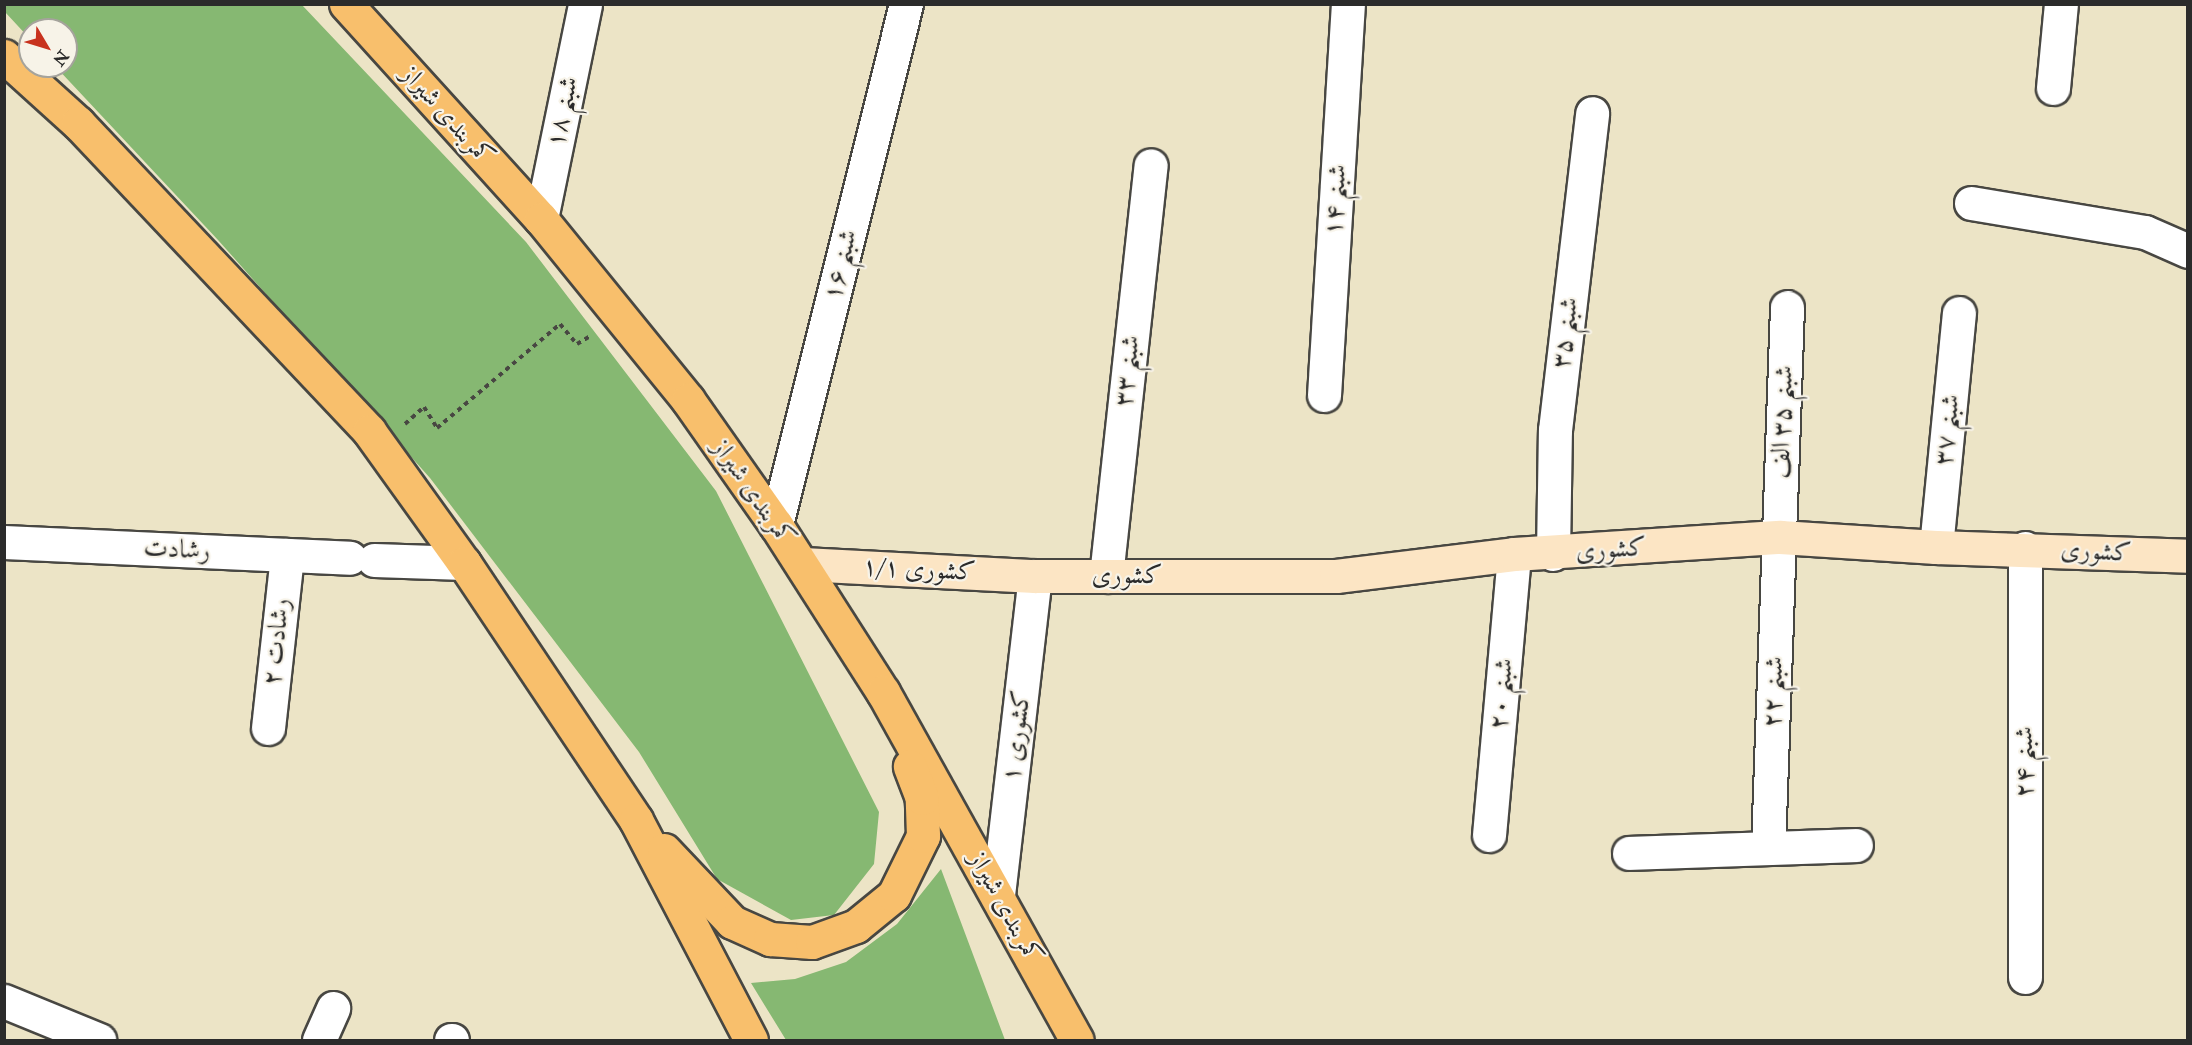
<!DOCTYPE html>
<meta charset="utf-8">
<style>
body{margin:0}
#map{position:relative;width:2192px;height:1045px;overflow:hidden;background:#ece4c6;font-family:"IM FELL Double Pica",Amiri,serif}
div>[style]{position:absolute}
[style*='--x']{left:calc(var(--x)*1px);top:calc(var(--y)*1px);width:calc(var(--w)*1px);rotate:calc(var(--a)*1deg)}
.forest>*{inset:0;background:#86b872}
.path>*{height:4px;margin-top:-2px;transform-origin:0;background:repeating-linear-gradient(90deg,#484742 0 4.5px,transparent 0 9px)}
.roads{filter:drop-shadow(2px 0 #484742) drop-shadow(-2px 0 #484742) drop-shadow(0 2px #484742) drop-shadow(0 -2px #484742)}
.street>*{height:33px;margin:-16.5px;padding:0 16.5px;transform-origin:16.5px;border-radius:16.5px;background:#fff}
.secondary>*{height:33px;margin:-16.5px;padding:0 16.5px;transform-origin:16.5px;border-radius:16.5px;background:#fce5c4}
.highway>*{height:33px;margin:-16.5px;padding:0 16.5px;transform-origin:16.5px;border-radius:16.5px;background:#f8bf6c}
span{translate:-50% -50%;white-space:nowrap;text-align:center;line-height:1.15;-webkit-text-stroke:4.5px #f7f3e8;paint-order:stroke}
.street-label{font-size:26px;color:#2b2b2b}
.frame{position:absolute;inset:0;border:6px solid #2b2b2b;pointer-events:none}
.north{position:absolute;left:18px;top:18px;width:60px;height:60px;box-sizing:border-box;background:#f7f3e8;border:2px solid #a5a39c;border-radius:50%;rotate:128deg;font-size:16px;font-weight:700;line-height:24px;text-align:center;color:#2b2b2b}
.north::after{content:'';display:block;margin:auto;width:21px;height:27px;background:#c8321e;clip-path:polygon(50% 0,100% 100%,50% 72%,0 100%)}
</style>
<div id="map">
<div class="forest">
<i style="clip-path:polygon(5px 4px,302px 5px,526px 242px,716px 491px,879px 812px,874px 864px,834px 915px,791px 920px,717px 879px,639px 752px,430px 478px,218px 240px,55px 66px,66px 66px,66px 30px,30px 30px,30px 39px,5px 12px)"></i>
<i style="clip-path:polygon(941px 869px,1005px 1040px,786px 1040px,751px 983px,795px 979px,846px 962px,897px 924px)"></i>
</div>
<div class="path">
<i style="--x:405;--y:424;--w:25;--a:-42"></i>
<i style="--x:424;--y:407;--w:25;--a:58"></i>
<i style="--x:437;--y:428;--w:161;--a:-40.2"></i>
<i style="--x:560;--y:324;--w:26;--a:50"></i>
<i style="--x:577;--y:344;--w:17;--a:-31"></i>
</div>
<div class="roads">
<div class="street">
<i style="--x:2053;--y:88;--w:84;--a:-84.6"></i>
<i style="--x:1971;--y:203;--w:176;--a:9.5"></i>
<i style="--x:2145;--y:232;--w:47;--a:23.8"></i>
<i style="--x:541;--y:219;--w:219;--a:-78.4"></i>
<i style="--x:1324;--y:395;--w:392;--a:-86.5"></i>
<i style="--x:776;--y:525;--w:537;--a:-75.99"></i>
<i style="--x:4;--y:542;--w:346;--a:2.6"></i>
<i style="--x:1936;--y:547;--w:235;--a:-84.4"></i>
<i style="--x:1553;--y:554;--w:124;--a:-89.1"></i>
<i style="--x:1555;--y:430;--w:319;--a:-83.3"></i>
<i style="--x:374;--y:560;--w:90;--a:1.9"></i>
<i style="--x:1106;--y:576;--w:413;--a:-83.8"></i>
<i style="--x:268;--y:728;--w:174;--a:-83.7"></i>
<i style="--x:1489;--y:835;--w:282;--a:-84.9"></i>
<i style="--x:1768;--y:848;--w:541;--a:-87.99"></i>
<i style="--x:1629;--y:853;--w:227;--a:-2"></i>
<i style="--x:998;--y:895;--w:321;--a:-83.4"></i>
<i style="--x:2025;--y:977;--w:429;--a:-90"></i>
<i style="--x:4;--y:1001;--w:103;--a:22.3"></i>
<i style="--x:319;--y:1040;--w:35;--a:-66"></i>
<i style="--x:451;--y:1040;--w:1;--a:0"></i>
</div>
<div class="secondary">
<i style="--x:803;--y:564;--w:232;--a:3"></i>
<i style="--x:1035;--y:576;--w:301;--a:0"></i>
<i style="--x:1336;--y:576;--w:179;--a:-7"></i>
<i style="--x:1514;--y:554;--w:267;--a:-3.7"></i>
<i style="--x:1780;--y:537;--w:156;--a:3.7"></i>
<i style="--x:1936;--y:547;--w:252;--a:2"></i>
</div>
<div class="highway">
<i style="--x:346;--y:4;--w:290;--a:47.8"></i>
<i style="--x:541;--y:219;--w:233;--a:50.9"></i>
<i style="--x:688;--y:400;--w:153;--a:54.9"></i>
<i style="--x:776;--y:525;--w:198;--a:57.4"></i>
<i style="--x:883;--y:692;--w:398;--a:60.9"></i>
<i style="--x:4;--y:56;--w:100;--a:42.2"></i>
<i style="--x:78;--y:123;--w:424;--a:46.6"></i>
<i style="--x:369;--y:431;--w:163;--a:54.3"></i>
<i style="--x:464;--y:563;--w:309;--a:56.2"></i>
<i style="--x:636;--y:820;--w:248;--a:62.4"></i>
<i style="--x:664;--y:850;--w:99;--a:46.6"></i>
<i style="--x:732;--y:922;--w:42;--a:24.1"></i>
<i style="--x:770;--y:939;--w:42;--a:4.1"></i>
<i style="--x:812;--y:942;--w:47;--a:-20"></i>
<i style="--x:856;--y:926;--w:49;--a:-39.2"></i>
<i style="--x:894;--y:895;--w:66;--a:-63.8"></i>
<i style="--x:923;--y:836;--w:38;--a:-92"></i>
<i style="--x:922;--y:798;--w:34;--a:-111"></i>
</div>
</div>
<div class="street-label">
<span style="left:563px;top:112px;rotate:-78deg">۱۸ شبنم</span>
<span style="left:447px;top:116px;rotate:48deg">کمربندی شیراز</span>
<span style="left:1336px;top:200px;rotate:-86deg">۱۴ شبنم</span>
<span style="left:841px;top:265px;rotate:-76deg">۱۶ شبنم</span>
<span style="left:1566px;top:333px;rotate:-83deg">۳۵ شبنم</span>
<span style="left:1128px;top:371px;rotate:-84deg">۳۳ شبنم</span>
<span style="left:1783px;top:422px;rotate:-88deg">شبنم ۳۵ الف</span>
<span style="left:1948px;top:430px;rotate:-84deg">۳۷ شبنم</span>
<span style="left:753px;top:493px;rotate:55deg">کمربندی شیراز</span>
<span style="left:177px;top:550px;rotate:3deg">رشادت</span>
<span style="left:1611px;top:550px;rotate:-4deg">کشوری</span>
<span style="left:2096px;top:552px;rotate:3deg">کشوری</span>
<span style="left:919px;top:570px;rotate:3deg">۱/۱ کشوری</span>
<span style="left:1127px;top:576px">کشوری</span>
<span style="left:277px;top:642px;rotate:-84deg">۲ رشادت</span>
<span style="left:1774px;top:692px;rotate:-88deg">۲۲ شبنم</span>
<span style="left:1502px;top:694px;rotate:-85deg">۲۰ شبنم</span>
<span style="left:1017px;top:736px;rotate:-83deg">۱ کشوری</span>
<span style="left:2025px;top:762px;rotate:-90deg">۲۴ شبنم</span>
<span style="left:1005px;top:908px;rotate:61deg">کمربندی شیراز</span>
</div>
<div class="frame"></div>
<div class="north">N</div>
</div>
